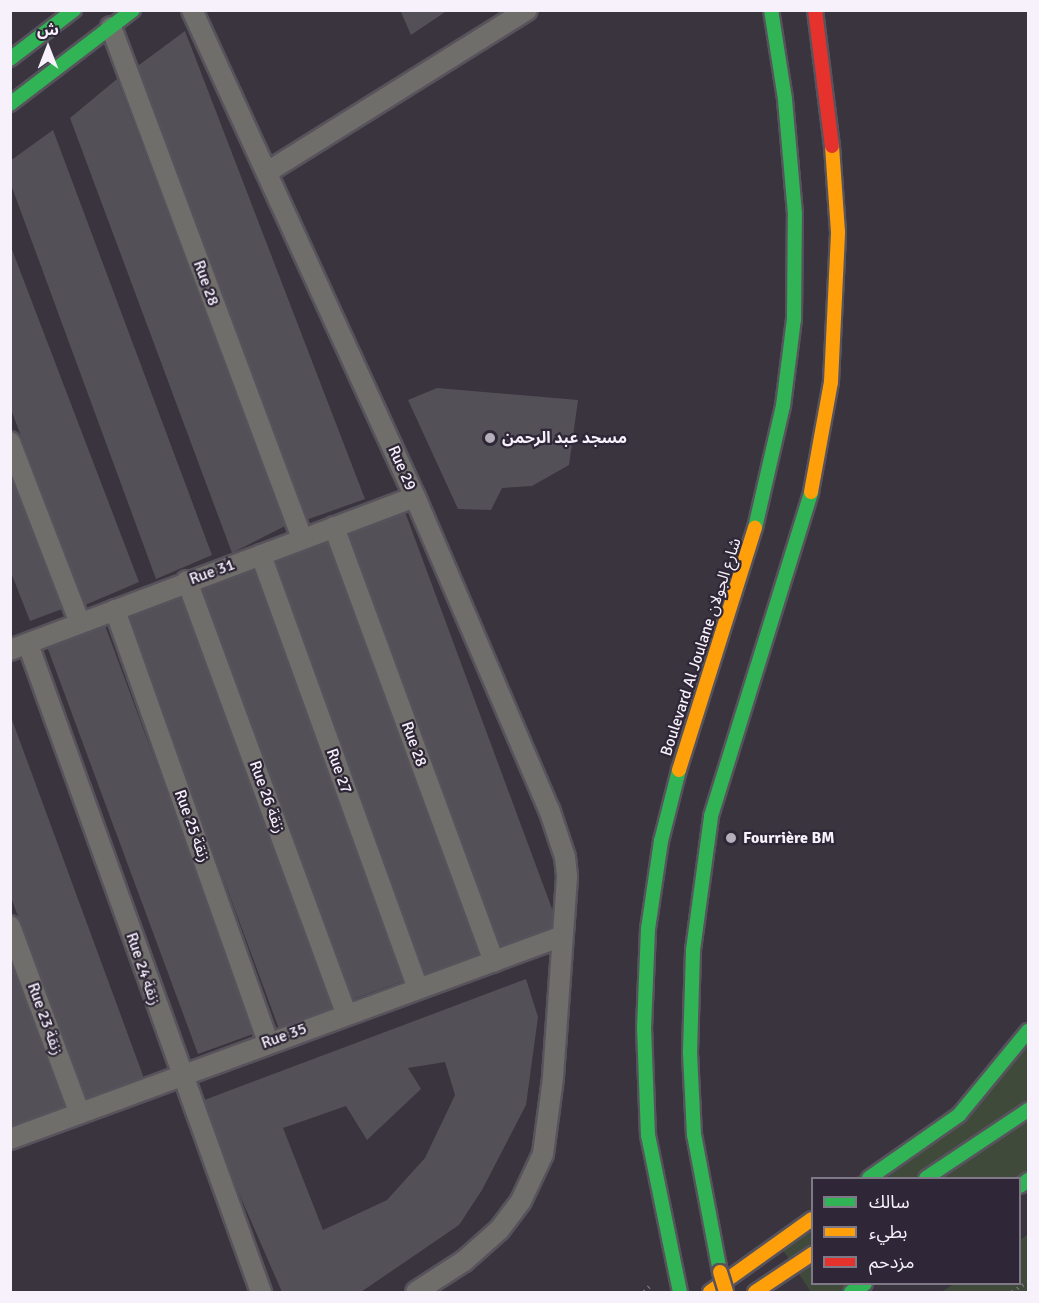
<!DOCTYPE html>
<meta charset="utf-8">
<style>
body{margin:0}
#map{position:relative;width:1039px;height:1303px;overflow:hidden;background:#39343e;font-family:Signika,"Noto Sans Arabic",sans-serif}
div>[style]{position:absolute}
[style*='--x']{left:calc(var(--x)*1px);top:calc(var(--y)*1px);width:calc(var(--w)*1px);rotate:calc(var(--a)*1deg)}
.green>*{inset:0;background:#404a3b}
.building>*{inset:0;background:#545058}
.path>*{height:4px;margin-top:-2px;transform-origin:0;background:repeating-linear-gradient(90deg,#6e6c6d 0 1.5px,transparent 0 6px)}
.roads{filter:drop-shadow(2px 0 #57535c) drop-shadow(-2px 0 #57535c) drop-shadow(0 2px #57535c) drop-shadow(0 -2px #57535c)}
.street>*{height:20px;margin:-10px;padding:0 10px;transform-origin:10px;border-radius:10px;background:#6f6e6a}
.fast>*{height:14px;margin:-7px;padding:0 7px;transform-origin:7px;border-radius:7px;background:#30b455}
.slow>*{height:14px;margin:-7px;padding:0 7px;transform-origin:7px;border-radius:7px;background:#ff9f0a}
.jam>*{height:14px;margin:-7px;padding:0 7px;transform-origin:7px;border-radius:7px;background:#e5322d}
.bridges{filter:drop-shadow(2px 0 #57535c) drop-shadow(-2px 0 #57535c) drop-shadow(0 2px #57535c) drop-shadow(0 -2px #57535c)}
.slow-bridge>*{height:14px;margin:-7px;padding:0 7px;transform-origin:7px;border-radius:7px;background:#ff9f0a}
.dots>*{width:16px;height:16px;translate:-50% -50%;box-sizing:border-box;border:3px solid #2f2737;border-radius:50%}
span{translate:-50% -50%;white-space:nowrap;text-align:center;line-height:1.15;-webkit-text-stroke:4.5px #2f2737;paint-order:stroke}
.street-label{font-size:16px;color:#f7f1fc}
.poi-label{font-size:16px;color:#f7f1fc;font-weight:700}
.left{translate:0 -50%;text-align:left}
.frame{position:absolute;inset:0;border:12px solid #f7f1fc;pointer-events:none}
.legend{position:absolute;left:811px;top:1177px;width:210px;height:108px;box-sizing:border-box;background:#2f2737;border:2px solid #7f7886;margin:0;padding:8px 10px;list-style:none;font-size:18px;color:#f7f1fc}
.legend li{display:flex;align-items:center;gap:12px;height:30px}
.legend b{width:30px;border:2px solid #7f7886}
.north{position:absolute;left:18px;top:18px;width:60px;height:60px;-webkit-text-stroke:4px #2f2737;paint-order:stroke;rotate:0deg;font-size:16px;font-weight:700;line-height:24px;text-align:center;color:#f7f1fc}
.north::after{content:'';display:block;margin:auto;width:21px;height:27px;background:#f7f1fc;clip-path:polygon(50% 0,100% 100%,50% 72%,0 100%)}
</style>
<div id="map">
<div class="green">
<i style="clip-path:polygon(1028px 1030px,1028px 1180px,855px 1178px,1013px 1063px)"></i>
<i style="clip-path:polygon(812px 1210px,812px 1284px,871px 1284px,857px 1292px,811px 1292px,775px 1238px)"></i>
<i style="clip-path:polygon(1028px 1234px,1028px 1292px,941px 1292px,954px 1284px,1020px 1284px,1020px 1240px)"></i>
</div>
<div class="building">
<i style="clip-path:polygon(400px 10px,448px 10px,411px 35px)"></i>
<i style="clip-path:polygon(185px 31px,365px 499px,306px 520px,135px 68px)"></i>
<i style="clip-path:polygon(117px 79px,285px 526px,232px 553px,70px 118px)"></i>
<i style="clip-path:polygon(53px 130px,212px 555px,156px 579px,10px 182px,10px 161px)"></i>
<i style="clip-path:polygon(11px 247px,139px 582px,85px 605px,10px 407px)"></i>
<i style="clip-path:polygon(437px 388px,578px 400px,569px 465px,532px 486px,502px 488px,491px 510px,458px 509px,408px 400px)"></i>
<i style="clip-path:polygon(10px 469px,65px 608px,30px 621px,10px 570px)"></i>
<i style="clip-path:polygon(405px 512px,558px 925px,500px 947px,347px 534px)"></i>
<i style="clip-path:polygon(330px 540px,482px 953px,424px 974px,272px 561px)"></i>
<i style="clip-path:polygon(256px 565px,409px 979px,351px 1000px,198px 587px)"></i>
<i style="clip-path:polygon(185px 594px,337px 1007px,279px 1029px,126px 615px)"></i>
<i style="clip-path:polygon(103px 620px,256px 1033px,198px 1054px,45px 641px)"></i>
<i style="clip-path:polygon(11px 717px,145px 1081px,87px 1102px,10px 895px)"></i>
<i style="clip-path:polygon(10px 959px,66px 1109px,10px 1130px)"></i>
<i style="clip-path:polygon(evenodd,526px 979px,538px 1017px,526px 1105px,482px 1190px,459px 1225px,361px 1292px,282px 1292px,199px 1102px,526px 979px,445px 1062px,455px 1095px,425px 1158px,387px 1200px,323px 1230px,283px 1128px,346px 1106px,367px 1140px,421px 1089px,408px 1068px,445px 1062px)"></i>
</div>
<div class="path">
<i style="--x:644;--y:1292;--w:11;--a:-45"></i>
<i style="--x:1012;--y:1292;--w:19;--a:-32"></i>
</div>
<div class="roads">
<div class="street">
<i style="--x:192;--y:10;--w:536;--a:65.4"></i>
<i style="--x:415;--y:497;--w:340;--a:66.8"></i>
<i style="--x:549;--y:809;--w:51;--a:71.6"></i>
<i style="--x:565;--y:857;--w:20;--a:84"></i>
<i style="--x:567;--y:877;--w:201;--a:94"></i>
<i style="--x:553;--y:1078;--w:77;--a:97.5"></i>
<i style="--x:543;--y:1154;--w:52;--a:115.1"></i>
<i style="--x:521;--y:1201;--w:36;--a:127"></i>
<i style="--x:499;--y:1230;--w:47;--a:138.5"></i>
<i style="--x:464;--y:1261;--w:57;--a:147.1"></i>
<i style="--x:111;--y:27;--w:546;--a:69.51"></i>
<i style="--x:269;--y:171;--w:304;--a:-32"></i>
<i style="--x:10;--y:442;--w:194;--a:68.9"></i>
<i style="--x:334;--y:527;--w:463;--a:69.8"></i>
<i style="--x:261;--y:555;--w:461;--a:70.1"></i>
<i style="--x:187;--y:581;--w:460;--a:69.8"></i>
<i style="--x:115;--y:610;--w:457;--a:70.5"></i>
<i style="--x:28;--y:644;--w:689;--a:70.22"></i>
<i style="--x:10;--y:650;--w:433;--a:-20.7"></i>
<i style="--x:10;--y:926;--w:198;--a:69.6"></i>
<i style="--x:10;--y:1139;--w:586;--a:-20.17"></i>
</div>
<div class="fast">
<i style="--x:10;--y:59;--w:81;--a:-37.4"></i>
<i style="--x:10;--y:104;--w:155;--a:-37.4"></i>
<i style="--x:755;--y:528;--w:125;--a:-77.1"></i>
<i style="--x:783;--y:406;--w:88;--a:-82.8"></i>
<i style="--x:794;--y:319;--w:105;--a:-89.5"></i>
<i style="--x:795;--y:214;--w:115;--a:-95"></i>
<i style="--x:785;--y:99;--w:90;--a:-98.9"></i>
<i style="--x:679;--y:770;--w:73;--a:104.2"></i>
<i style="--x:661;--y:841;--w:89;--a:98.4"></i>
<i style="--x:648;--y:929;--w:98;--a:92.3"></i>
<i style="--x:644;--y:1027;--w:108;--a:87.9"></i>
<i style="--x:648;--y:1135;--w:160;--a:78.5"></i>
<i style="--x:869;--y:1178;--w:110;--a:-35"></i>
<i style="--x:959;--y:1115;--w:109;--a:-50.6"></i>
<i style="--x:926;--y:1178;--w:123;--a:-33.7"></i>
<i style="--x:1020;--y:1186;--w:10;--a:-37"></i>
<i style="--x:720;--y:1272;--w:139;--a:-100.7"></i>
<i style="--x:694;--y:1135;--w:83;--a:-92.8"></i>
<i style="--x:690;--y:1052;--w:102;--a:-88.3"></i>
<i style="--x:693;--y:950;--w:135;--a:-82.3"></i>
<i style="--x:711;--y:816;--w:339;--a:-72.8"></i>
<i style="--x:851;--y:1292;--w:16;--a:-30"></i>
</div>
<div class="slow">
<i style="--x:811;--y:492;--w:112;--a:-79.7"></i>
<i style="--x:831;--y:382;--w:150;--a:-87.3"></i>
<i style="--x:838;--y:232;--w:86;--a:-94"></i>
<i style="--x:679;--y:770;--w:254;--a:-72.6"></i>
<i style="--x:710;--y:1292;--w:125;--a:-35.6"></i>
<i style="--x:755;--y:1292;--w:69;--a:-33.7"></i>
</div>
<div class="jam">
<i style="--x:815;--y:10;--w:137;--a:82.9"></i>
</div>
</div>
<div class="bridges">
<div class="slow-bridge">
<i style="--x:720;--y:1272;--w:21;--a:73"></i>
</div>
</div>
<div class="dots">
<i style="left:490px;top:438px;background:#b4afba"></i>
<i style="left:731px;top:838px;background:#b4afba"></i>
</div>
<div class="street-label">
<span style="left:206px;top:283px;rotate:70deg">Rue 28</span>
<span style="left:402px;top:468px;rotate:66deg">Rue 29</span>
<span style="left:212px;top:572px;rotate:-20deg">Rue 31</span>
<span style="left:701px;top:647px;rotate:-72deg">Boulevard Al Joulane شارع الجولان</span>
<span style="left:414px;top:744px;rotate:70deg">Rue 28</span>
<span style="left:339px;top:771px;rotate:70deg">Rue 27</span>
<span style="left:267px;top:797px;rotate:70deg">Rue 26 زنقة</span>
<span style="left:192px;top:826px;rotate:70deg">Rue 25 زنقة</span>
<span style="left:143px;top:969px;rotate:71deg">Rue 24 زنقة</span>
<span style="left:45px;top:1019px;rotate:70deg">Rue 23 زنقة</span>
<span style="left:284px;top:1036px;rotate:-20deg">Rue 35</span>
</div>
<div class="poi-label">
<span class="left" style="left:502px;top:438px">مسجد عبد الرحمن</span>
<span class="left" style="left:743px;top:838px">Fourrière BM</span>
</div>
<div class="frame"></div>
<ul class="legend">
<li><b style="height:8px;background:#30b455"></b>سالك</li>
<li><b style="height:8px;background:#ff9f0a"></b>بطيء</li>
<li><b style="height:8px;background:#e5322d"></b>مزدحم</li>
</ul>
<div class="north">ش</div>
</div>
